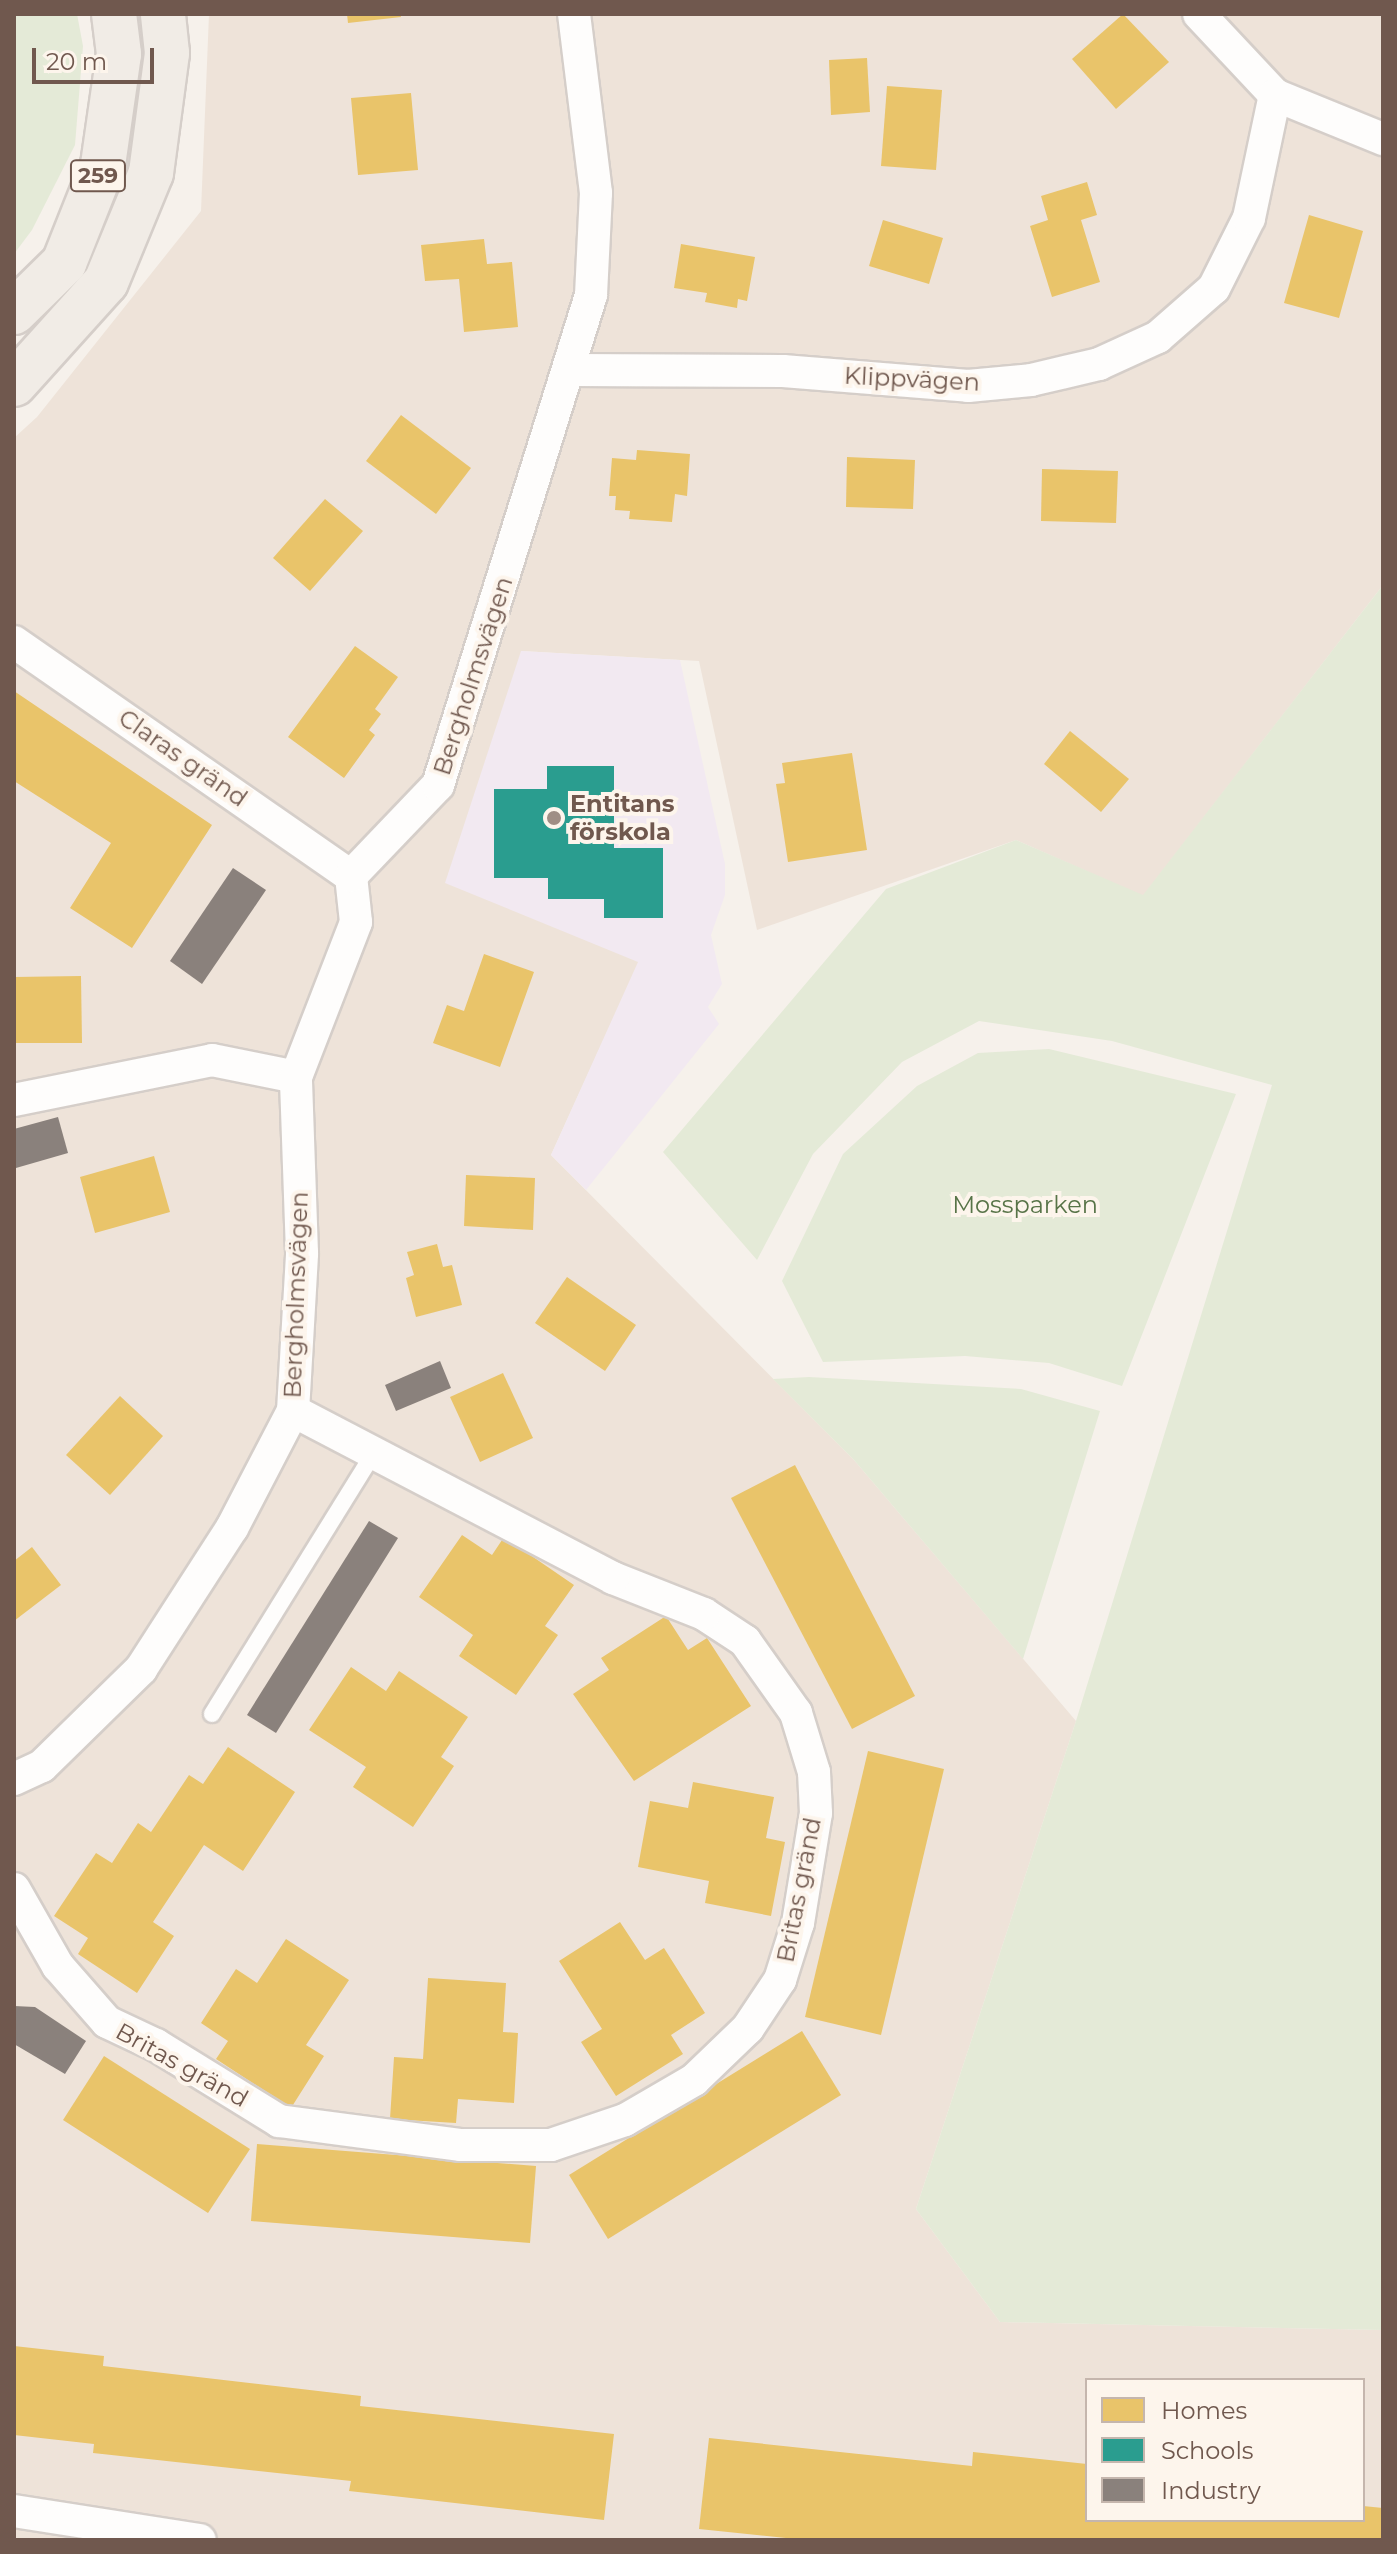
<!DOCTYPE html>
<meta charset="utf-8">
<style>
body{margin:0}
#map{position:relative;width:1397px;height:2554px;overflow:hidden;background:#f6f1eb;font-family:Montserrat,sans-serif}
div>[style]{position:absolute}
[style*='--x']{left:calc(var(--x)*1px);top:calc(var(--y)*1px);width:calc(var(--w)*1px);rotate:calc(var(--a)*1deg)}
.residential>*{inset:0;background:#eee3d9}
.education>*{inset:0;background:#f2e9f1}
.green>*{inset:0;background:#e4ead7}
.homes>*{inset:0;background:#e9c46a}
.schools>*{inset:0;background:#2a9d8f}
.industry>*{inset:0;background:#8a817c}
.roads{filter:drop-shadow(2px 0 #d5cec9) drop-shadow(-2px 0 #d5cec9) drop-shadow(0 2px #d5cec9) drop-shadow(0 -2px #d5cec9)}
.lane>*{height:16px;margin:-8px;padding:0 8px;transform-origin:8px;border-radius:8px;background:#fefdfc}
.street>*{height:32px;margin:-16px;padding:0 16px;transform-origin:16px;border-radius:16px;background:#fefdfc}
.primary>*{height:44px;margin:-22px;padding:0 22px;transform-origin:22px;border-radius:22px;background:#f1ece6}
.dots>*{width:22px;height:22px;translate:-50% -50%;box-sizing:border-box;border:4px solid #fdf5ec;border-radius:50%}
span{translate:-50% -50%;white-space:nowrap;text-align:center;line-height:1.15;-webkit-text-stroke:8px #fdf5ec;paint-order:stroke}
.shield-label span{padding:2px 6px;background:#fdf5ec;border:2px solid;border-radius:6px;-webkit-text-stroke-width:0}
.shield-label{font-size:22px;color:#70584e;font-weight:700}
.street-label{font-size:24px;color:#70584e}
.poi-label{font-size:24px;color:#70584e;font-weight:700}
.left{translate:0 -50%;text-align:left}
.park-label{font-size:24px;color:#587448}
.frame{position:absolute;inset:0;border:16px solid #70584e;pointer-events:none}
.legend{position:absolute;left:1085px;top:2378px;width:280px;height:144px;box-sizing:border-box;background:#fdf5ec;border:2px solid #c5b6ad;margin:0;padding:10px 14px;list-style:none;font-size:24px;color:#70584e}
.legend li{display:flex;align-items:center;gap:16px;height:40px}
.legend b{width:40px;border:2px solid #c5b6ad}
.scale{position:absolute;left:32px;top:48px;width:122px;height:36px;box-sizing:border-box;border:4px solid #70584e;border-top:0;padding-left:10px;font-size:24px;line-height:28px;white-space:nowrap;color:#70584e;-webkit-text-stroke:6px #fdf5ec;paint-order:stroke}
</style>
<div id="map">
<div class="residential">
<i style="clip-path:polygon(evenodd,209px 14px,1383px 14px,1383px 585px,1143px 896px,1016px 840px,757px 930px,699px 661px,521px 651px,639px 962px,551px 1155px,854px 1460px,1076px 1721px,916px 2209px,1000px 2322px,1383px 2330px,1383px 2540px,14px 2540px,14px 438px,37px 417px,201px 211px,209px 14px,1087px 2380px,1363px 2380px,1363px 2520px,1087px 2520px,1087px 2380px)"></i>
</div>
<div class="education">
<i style="clip-path:polygon(521px 651px,680px 660px,725px 864px,725px 895px,711px 935px,722px 984px,708px 1007px,719px 1024px,586px 1190px,551px 1155px,638px 962px,445px 883px)"></i>
</div>
<div class="green">
<i style="clip-path:polygon(14px 14px,77px 14px,83px 46px,75px 145px,32px 230px,14px 254px)"></i>
<i style="clip-path:polygon(1383px 585px,1383px 2330px,1000px 2322px,916px 2209px,1076px 1721px,1272px 1085px,1112px 1041px,979px 1021px,902px 1062px,813px 1154px,757px 1260px,663px 1152px,886px 889px,1016px 840px,1143px 895px)"></i>
<i style="clip-path:polygon(1049px 1049px,1236px 1094px,1122px 1386px,1049px 1363px,965px 1356px,823px 1362px,782px 1281px,843px 1154px,917px 1086px,978px 1053px)"></i>
<i style="clip-path:polygon(809px 1377px,1021px 1389px,1100px 1411px,1023px 1659px,854px 1460px,773px 1379px)"></i>
</div>
<div class="homes">
<i style="clip-path:polygon(347px 14px,400px 14px,401px 17px,348px 23px)"></i>
<i style="clip-path:polygon(1123px 14px,1169px 62px,1116px 109px,1072px 59px)"></i>
<i style="clip-path:polygon(867px 58px,870px 112px,831px 115px,829px 60px)"></i>
<i style="clip-path:polygon(887px 86px,942px 90px,936px 170px,881px 166px)"></i>
<i style="clip-path:polygon(411px 93px,418px 170px,358px 175px,351px 98px)"></i>
<i style="clip-path:polygon(1087px 182px,1097px 215px,1081px 220px,1100px 282px,1052px 297px,1030px 226px,1048px 220px,1041px 196px)"></i>
<i style="clip-path:polygon(1309px 215px,1363px 231px,1339px 318px,1284px 303px)"></i>
<i style="clip-path:polygon(883px 220px,943px 238px,929px 284px,869px 266px)"></i>
<i style="clip-path:polygon(484px 239px,487px 264px,512px 262px,518px 327px,464px 332px,459px 279px,425px 281px,421px 245px)"></i>
<i style="clip-path:polygon(681px 244px,755px 257px,747px 301px,738px 299px,737px 308px,705px 302px,707px 293px,674px 288px)"></i>
<i style="clip-path:polygon(401px 415px,471px 468px,436px 514px,366px 461px)"></i>
<i style="clip-path:polygon(637px 450px,690px 454px,687px 496px,675px 494px,672px 522px,629px 519px,630px 511px,615px 510px,616px 496px,609px 496px,612px 458px,636px 460px)"></i>
<i style="clip-path:polygon(847px 457px,915px 460px,913px 509px,846px 507px)"></i>
<i style="clip-path:polygon(1042px 469px,1118px 471px,1116px 523px,1041px 521px)"></i>
<i style="clip-path:polygon(325px 499px,363px 531px,310px 591px,273px 558px)"></i>
<i style="clip-path:polygon(355px 646px,398px 677px,375px 709px,381px 714px,369px 730px,375px 735px,344px 778px,288px 737px)"></i>
<i style="clip-path:polygon(14px 691px,212px 825px,132px 948px,70px 908px,111px 843px,14px 781px)"></i>
<i style="clip-path:polygon(1070px 731px,1129px 779px,1101px 812px,1044px 764px)"></i>
<i style="clip-path:polygon(852px 753px,867px 850px,788px 862px,776px 784px,785px 783px,782px 763px)"></i>
<i style="clip-path:polygon(484px 954px,534px 972px,500px 1067px,433px 1043px,447px 1005px,464px 1011px)"></i>
<i style="clip-path:polygon(81px 976px,82px 1043px,14px 1043px,14px 977px)"></i>
<i style="clip-path:polygon(154px 1156px,170px 1212px,95px 1233px,80px 1177px)"></i>
<i style="clip-path:polygon(466px 1175px,535px 1178px,533px 1230px,464px 1226px)"></i>
<i style="clip-path:polygon(437px 1244px,443px 1267px,452px 1265px,462px 1305px,416px 1317px,406px 1278px,414px 1275px,407px 1252px)"></i>
<i style="clip-path:polygon(567px 1277px,636px 1325px,605px 1371px,535px 1323px)"></i>
<i style="clip-path:polygon(503px 1373px,533px 1438px,480px 1462px,450px 1397px)"></i>
<i style="clip-path:polygon(120px 1396px,163px 1436px,110px 1495px,66px 1455px)"></i>
<i style="clip-path:polygon(795px 1465px,915px 1696px,852px 1729px,731px 1498px)"></i>
<i style="clip-path:polygon(462px 1535px,492px 1555px,504px 1537px,574px 1585px,545px 1626px,558px 1635px,516px 1695px,459px 1656px,473px 1635px,419px 1597px)"></i>
<i style="clip-path:polygon(32px 1547px,61px 1585px,14px 1621px,14px 1561px)"></i>
<i style="clip-path:polygon(666px 1616px,688px 1650px,707px 1638px,751px 1706px,634px 1781px,573px 1694px,609px 1670px,601px 1658px)"></i>
<i style="clip-path:polygon(351px 1667px,386px 1691px,399px 1671px,468px 1717px,441px 1757px,454px 1766px,413px 1827px,353px 1787px,366px 1767px,309px 1730px)"></i>
<i style="clip-path:polygon(228px 1747px,295px 1792px,243px 1871px,204px 1845px,153px 1922px,174px 1936px,137px 1993px,78px 1954px,88px 1938px,54px 1916px,96px 1853px,112px 1863px,138px 1823px,151px 1832px,189px 1775px,203px 1784px)"></i>
<i style="clip-path:polygon(868px 1751px,944px 1769px,881px 2035px,805px 2017px)"></i>
<i style="clip-path:polygon(693px 1782px,774px 1797px,766px 1838px,785px 1842px,771px 1916px,705px 1903px,709px 1881px,638px 1867px,650px 1801px,688px 1808px)"></i>
<i style="clip-path:polygon(620px 1922px,645px 1960px,664px 1948px,705px 2013px,671px 2035px,683px 2054px,616px 2096px,581px 2042px,602px 2029px,559px 1961px)"></i>
<i style="clip-path:polygon(286px 1939px,349px 1980px,306px 2045px,324px 2056px,291px 2108px,216px 2059px,228px 2041px,201px 2023px,236px 1969px,257px 1983px)"></i>
<i style="clip-path:polygon(428px 1978px,506px 1983px,503px 2032px,518px 2033px,514px 2103px,458px 2099px,456px 2123px,390px 2119px,394px 2057px,423px 2059px)"></i>
<i style="clip-path:polygon(802px 2031px,841px 2095px,608px 2239px,569px 2175px)"></i>
<i style="clip-path:polygon(104px 2056px,250px 2149px,208px 2213px,63px 2120px)"></i>
<i style="clip-path:polygon(257px 2144px,536px 2166px,530px 2243px,251px 2221px)"></i>
<i style="clip-path:polygon(14px 2346px,104px 2356px,103px 2366px,361px 2396px,360px 2406px,614px 2434px,604px 2520px,349px 2491px,351px 2481px,93px 2453px,94px 2444px,14px 2435px)"></i>
<i style="clip-path:polygon(709px 2438px,972px 2466px,973px 2452px,1087px 2464px,1087px 2520px,1363px 2520px,1363px 2506px,1383px 2508px,1383px 2540px,805px 2540px,699px 2529px)"></i>
</div>
<div class="schools">
<i style="clip-path:polygon(547px 766px,614px 766px,614px 848px,663px 848px,663px 918px,604px 918px,604px 899px,548px 899px,548px 878px,494px 878px,494px 789px,547px 789px)"></i>
</div>
<div class="industry">
<i style="clip-path:polygon(233px 868px,266px 890px,202px 984px,170px 961px)"></i>
<i style="clip-path:polygon(58px 1117px,68px 1153px,16px 1168px,14px 1129px)"></i>
<i style="clip-path:polygon(440px 1361px,451px 1388px,396px 1411px,385px 1385px)"></i>
<i style="clip-path:polygon(369px 1521px,398px 1538px,276px 1733px,247px 1715px)"></i>
<i style="clip-path:polygon(14px 2006px,35px 2007px,86px 2041px,65px 2074px,14px 2044px)"></i>
</div>
<div class="roads">
<div class="lane">
<i style="--x:212;--y:1714;--w:309;--a:-58.2"></i>
</div>
<div class="street">
<i style="--x:1199;--y:14;--w:111;--a:46.8"></i>
<i style="--x:1275;--y:95;--w:117;--a:22.2"></i>
<i style="--x:571;--y:370;--w:212;--a:0.3"></i>
<i style="--x:783;--y:371;--w:186;--a:4.6"></i>
<i style="--x:968;--y:386;--w:63;--a:-5.4"></i>
<i style="--x:1031;--y:380;--w:70;--a:-13.2"></i>
<i style="--x:1099;--y:364;--w:65;--a:-24.6"></i>
<i style="--x:1158;--y:337;--w:74;--a:-41.2"></i>
<i style="--x:1214;--y:288;--w:78;--a:-63.4"></i>
<i style="--x:1249;--y:218;--w:126;--a:-78.1"></i>
<i style="--x:14;--y:642;--w:410;--a:34.8"></i>
<i style="--x:14;--y:1100;--w:202;--a:-11.4"></i>
<i style="--x:212;--y:1060;--w:86;--a:11.4"></i>
<i style="--x:14;--y:1779;--w:31;--a:-25"></i>
<i style="--x:42;--y:1766;--w:139;--a:-44.4"></i>
<i style="--x:141;--y:1669;--w:168;--a:-57.2"></i>
<i style="--x:232;--y:1528;--w:132;--a:-62.5"></i>
<i style="--x:293;--y:1411;--w:158;--a:-86.7"></i>
<i style="--x:302;--y:1253;--w:176;--a:-92"></i>
<i style="--x:296;--y:1077;--w:166;--a:-68.8"></i>
<i style="--x:356;--y:922;--w:46;--a:-96.2"></i>
<i style="--x:351;--y:876;--w:126;--a:-46.3"></i>
<i style="--x:438;--y:785;--w:513;--a:-72.66"></i>
<i style="--x:591;--y:295;--w:102;--a:-87.2"></i>
<i style="--x:596;--y:193;--w:180;--a:-97"></i>
<i style="--x:14;--y:1889;--w:89;--a:60.3"></i>
<i style="--x:58;--y:1966;--w:74;--a:48.8"></i>
<i style="--x:107;--y:2022;--w:54;--a:25.1"></i>
<i style="--x:156;--y:2045;--w:145;--a:31.7"></i>
<i style="--x:279;--y:2121;--w:184;--a:7.5"></i>
<i style="--x:461;--y:2145;--w:90;--a:0"></i>
<i style="--x:551;--y:2145;--w:78;--a:-18.7"></i>
<i style="--x:625;--y:2120;--w:80;--a:-30.1"></i>
<i style="--x:694;--y:2080;--w:75;--a:-43.9"></i>
<i style="--x:748;--y:2028;--w:58;--a:-56.3"></i>
<i style="--x:780;--y:1980;--w:60;--a:-72.5"></i>
<i style="--x:798;--y:1923;--w:111;--a:-80.7"></i>
<i style="--x:816;--y:1813;--w:41;--a:-92.8"></i>
<i style="--x:814;--y:1772;--w:62;--a:-107"></i>
<i style="--x:796;--y:1713;--w:88;--a:-125.3"></i>
<i style="--x:745;--y:1641;--w:49;--a:-146.6"></i>
<i style="--x:704;--y:1614;--w:98;--a:-158.4"></i>
<i style="--x:613;--y:1578;--w:361;--a:-152.4"></i>
<i style="--x:14;--y:2511;--w:188;--a:8.9"></i>
</div>
<div class="primary">
<i style="--x:14;--y:312;--w:70;--a:-44.4"></i>
<i style="--x:64;--y:263;--w:105;--a:-68.3"></i>
<i style="--x:103;--y:165;--w:112;--a:-81.8"></i>
<i style="--x:119;--y:54;--w:40;--a:-97.1"></i>
<i style="--x:14;--y:384;--w:137;--a:-48"></i>
<i style="--x:106;--y:282;--w:118;--a:-67.6"></i>
<i style="--x:151;--y:173;--w:121;--a:-82.4"></i>
<i style="--x:167;--y:53;--w:39;--a:-96"></i>
</div>
</div>
<div class="dots">
<i style="left:554px;top:818px;background:#9f8e85"></i>
</div>
<div class="shield-label">
<span style="left:98px;top:176px">259</span>
</div>
<div class="street-label">
<span style="left:912px;top:379px;rotate:3deg">Klippvägen</span>
<span style="left:473px;top:676px;rotate:-72deg">Bergholmsvägen</span>
<span style="left:183px;top:758px;rotate:35deg">Claras gränd</span>
<span style="left:296px;top:1295px;rotate:-88deg">Bergholmsvägen</span>
<span style="left:799px;top:1890px;rotate:-79deg">Britas gränd</span>
<span style="left:182px;top:2065px;rotate:29deg">Britas gränd</span>
</div>
<div class="poi-label">
<span class="left" style="left:570px;top:818px">Entitans<br>förskola</span>
</div>
<div class="park-label">
<span style="left:1025px;top:1205px">Mossparken</span>
</div>
<div class="frame"></div>
<ul class="legend">
<li><b style="height:22px;background:#e9c46a"></b>Homes</li>
<li><b style="height:22px;background:#2a9d8f"></b>Schools</li>
<li><b style="height:22px;background:#8a817c"></b>Industry</li>
</ul>
<div class="scale">20 m</div>
</div>
